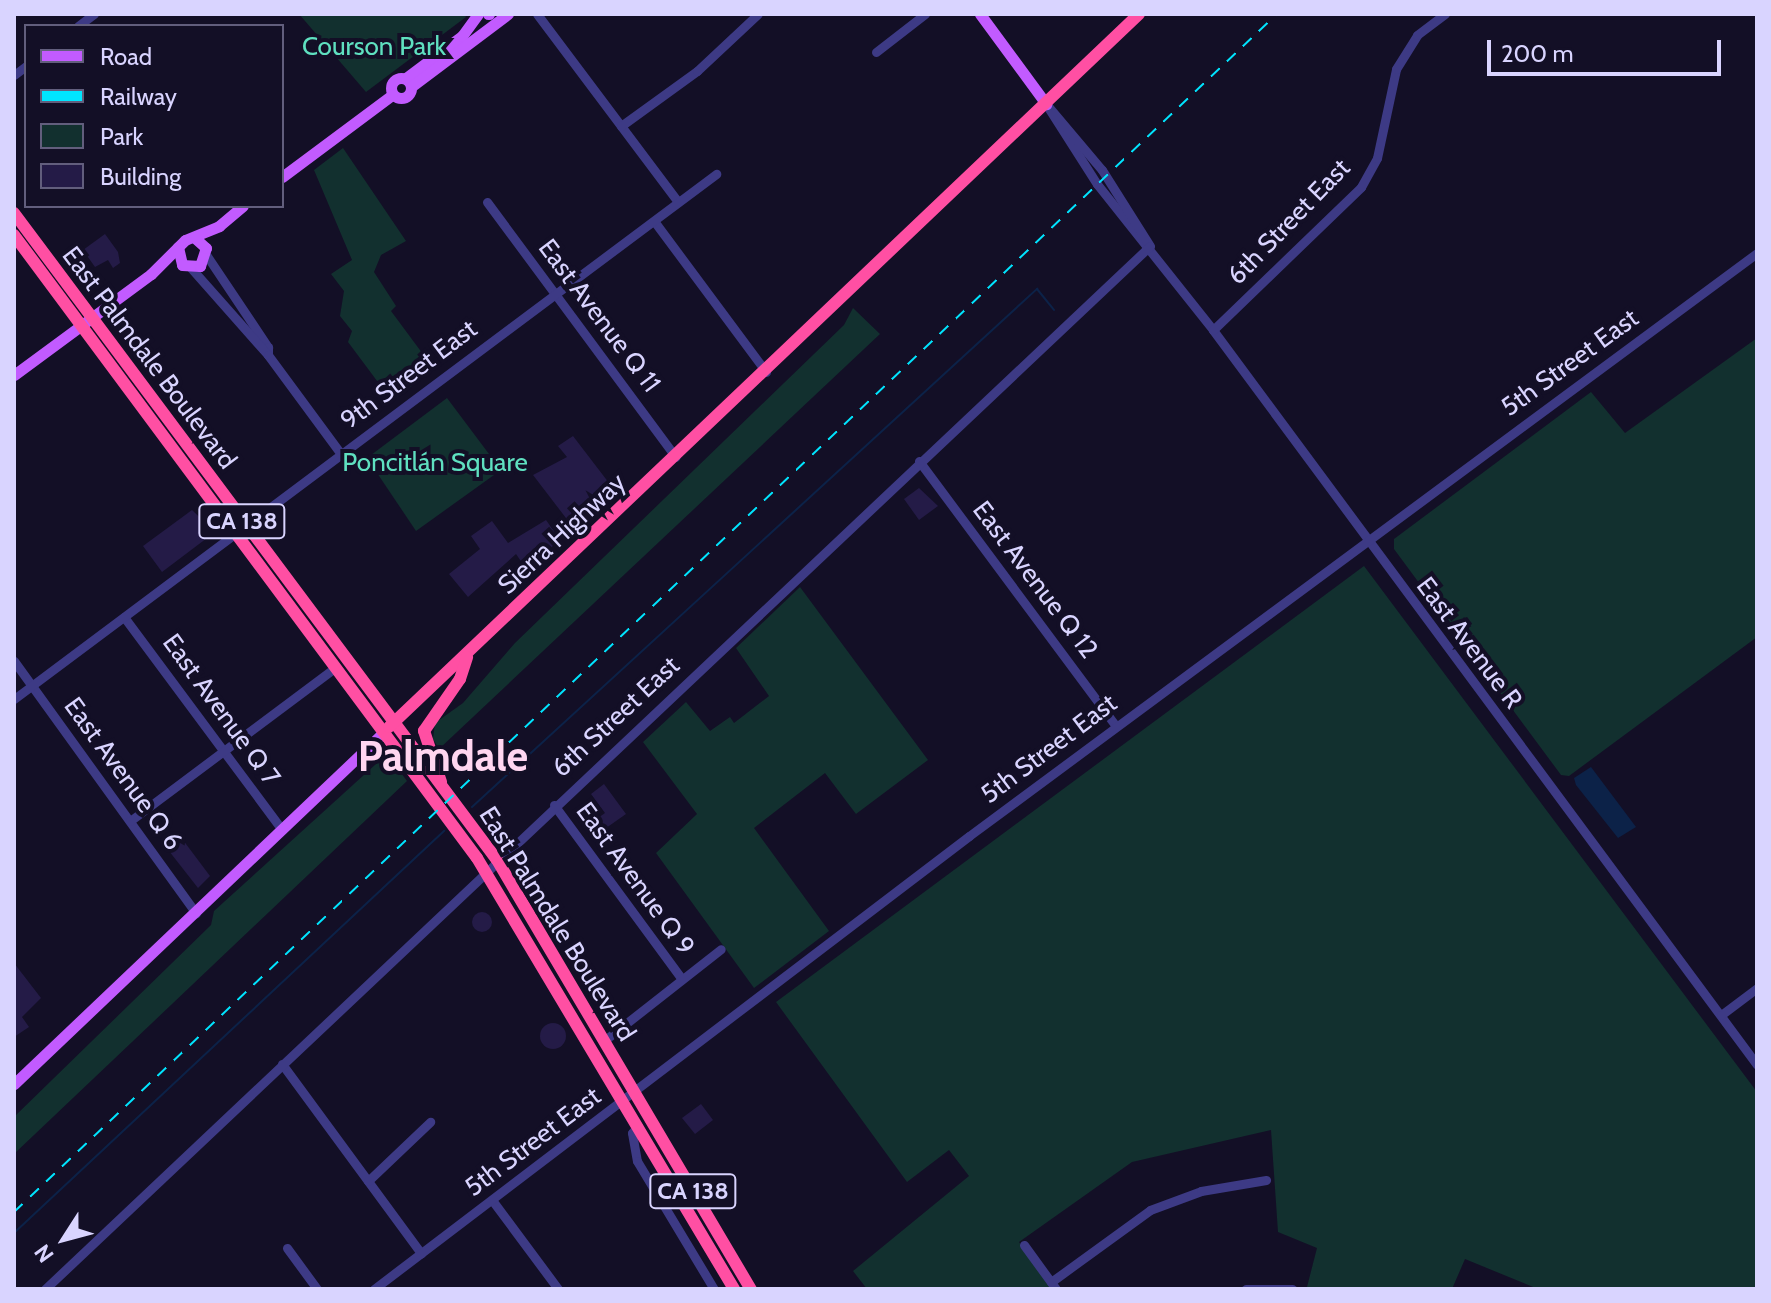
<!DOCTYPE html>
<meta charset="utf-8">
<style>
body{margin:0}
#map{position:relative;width:1771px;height:1303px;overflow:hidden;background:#130f26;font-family:Cabin,sans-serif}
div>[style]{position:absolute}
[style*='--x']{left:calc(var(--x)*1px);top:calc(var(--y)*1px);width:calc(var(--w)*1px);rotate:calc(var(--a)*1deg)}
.green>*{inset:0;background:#12302f}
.water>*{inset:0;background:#0c2248}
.stream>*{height:2px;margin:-1px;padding:0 1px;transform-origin:1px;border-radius:1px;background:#0c2248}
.building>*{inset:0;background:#241b47}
.round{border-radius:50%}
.minor>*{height:9px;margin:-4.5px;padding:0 4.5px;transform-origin:4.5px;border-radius:4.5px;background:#3d3a85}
.major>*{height:11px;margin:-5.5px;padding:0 5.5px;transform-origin:5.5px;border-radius:5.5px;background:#c25bff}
.major>.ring{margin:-5.5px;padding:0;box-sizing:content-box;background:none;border:11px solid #c25bff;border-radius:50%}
.highway>*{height:12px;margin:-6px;padding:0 6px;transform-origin:6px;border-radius:6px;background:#ff4fa3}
.rail>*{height:2px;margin-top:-1px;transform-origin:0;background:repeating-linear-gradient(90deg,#00e5ff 0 12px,transparent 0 22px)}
span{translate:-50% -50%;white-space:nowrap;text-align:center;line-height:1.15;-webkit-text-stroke:8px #130f26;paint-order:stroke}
.shield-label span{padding:2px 6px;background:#130f26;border:2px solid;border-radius:6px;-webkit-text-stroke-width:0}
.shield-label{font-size:24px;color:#d9d4ff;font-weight:700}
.park-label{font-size:26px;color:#5fe0c0}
.street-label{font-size:26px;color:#d9d4ff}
.town-label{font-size:42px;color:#ffd6f0;font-weight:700}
.frame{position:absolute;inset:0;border:16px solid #d9d4ff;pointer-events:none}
.legend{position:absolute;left:24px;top:24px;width:260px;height:184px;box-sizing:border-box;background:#130f26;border:2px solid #625e7d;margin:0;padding:10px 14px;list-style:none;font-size:24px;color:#d9d4ff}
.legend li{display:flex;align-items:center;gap:16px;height:40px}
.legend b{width:40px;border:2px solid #625e7d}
.north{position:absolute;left:24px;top:1199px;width:80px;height:80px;-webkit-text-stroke:6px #130f26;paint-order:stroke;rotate:234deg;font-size:22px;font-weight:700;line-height:32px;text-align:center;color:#d9d4ff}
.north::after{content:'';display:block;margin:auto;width:28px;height:36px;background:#d9d4ff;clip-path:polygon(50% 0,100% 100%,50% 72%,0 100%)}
.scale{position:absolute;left:1487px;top:40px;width:234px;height:36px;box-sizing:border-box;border:4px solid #d9d4ff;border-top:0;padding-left:10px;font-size:24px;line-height:28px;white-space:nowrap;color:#d9d4ff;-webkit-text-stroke:6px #130f26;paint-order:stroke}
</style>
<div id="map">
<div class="green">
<i style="clip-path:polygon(299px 14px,464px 14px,466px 17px,366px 92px)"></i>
<i style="clip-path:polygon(343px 148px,406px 241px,381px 255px,374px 272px,396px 306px,391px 311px,434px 369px,392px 401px,348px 342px,352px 331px,340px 316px,344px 291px,331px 274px,352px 260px,314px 170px)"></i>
<i style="clip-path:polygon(853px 308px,880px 334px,439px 749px,433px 739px,435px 723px,463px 703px,515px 643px,844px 325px)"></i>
<i style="clip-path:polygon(1757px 338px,1757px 637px,1569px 776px,1561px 775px,1394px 549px,1394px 539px,1591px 392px,1625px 433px)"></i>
<i style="clip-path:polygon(447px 398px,501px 470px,416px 531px,367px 458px)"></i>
<i style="clip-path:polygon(1364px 566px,1757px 1092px,1757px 1289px,1538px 1289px,1465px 1259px,1452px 1289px,1307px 1287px,1317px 1248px,1278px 1232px,1271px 1130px,1132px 1162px,1019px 1242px,1051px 1289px,867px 1289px,853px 1271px,969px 1176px,949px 1150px,907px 1182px,776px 1002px)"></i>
<i style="clip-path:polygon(800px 587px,928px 760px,856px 814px,825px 773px,754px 828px,829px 931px,754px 988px,656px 853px,697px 814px,643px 742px,686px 702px,710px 731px,730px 717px,734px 723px,769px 696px,736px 648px)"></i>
<i style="clip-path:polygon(387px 754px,407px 781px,14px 1154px,14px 1117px,211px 925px,214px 911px)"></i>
</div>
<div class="water">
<i style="clip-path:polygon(1591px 767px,1636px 827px,1618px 838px,1576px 785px,1574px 778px)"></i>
</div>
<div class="stream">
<i style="--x:472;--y:807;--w:767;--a:-42.52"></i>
<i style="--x:1037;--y:289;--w:27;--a:51"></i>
<i style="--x:14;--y:1233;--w:589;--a:-43.07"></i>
</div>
<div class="building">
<i style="clip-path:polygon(105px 234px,118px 252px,120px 263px,113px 268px,108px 260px,95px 267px,83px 250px)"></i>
<i style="clip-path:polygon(573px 436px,609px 483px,577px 508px,581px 514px,569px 522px,533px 475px,567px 457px,558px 446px)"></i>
<i style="clip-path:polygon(919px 488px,938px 506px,919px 520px,904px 499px)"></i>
<i style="clip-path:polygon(192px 510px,215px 532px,162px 572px,143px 546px)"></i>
<i style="clip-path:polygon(546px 520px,561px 541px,527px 570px,516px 554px,468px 597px,449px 574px,480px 549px,471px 536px,492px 521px,508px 543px)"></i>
<i style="clip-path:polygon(604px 784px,626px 814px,599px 833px,591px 823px,605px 813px,591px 794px)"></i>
<i style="clip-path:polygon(183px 840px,210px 876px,198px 888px,169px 851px)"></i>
<i class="round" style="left:472px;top:912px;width:20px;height:20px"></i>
<i style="clip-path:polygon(14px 963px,41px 998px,22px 1017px,29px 1027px,14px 1037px)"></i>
<i class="round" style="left:540px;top:1023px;width:26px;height:26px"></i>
<i style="clip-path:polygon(701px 1104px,713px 1120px,695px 1134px,682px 1118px)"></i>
</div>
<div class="minor">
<i style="--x:537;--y:14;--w:235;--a:53.1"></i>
<i style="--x:78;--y:26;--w:20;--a:-37"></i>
<i style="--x:876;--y:52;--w:62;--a:-37.8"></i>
<i style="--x:14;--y:75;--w:15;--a:-37"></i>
<i style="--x:1046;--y:104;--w:95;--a:57.5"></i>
<i style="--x:1097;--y:184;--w:186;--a:51.5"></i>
<i style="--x:1213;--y:330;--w:914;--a:53.49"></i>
<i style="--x:1047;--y:105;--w:85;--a:49.8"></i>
<i style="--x:1102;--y:170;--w:90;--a:57.7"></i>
<i style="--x:621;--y:126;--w:94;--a:-35.9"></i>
<i style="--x:697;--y:71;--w:83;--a:-43.1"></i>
<i style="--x:487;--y:202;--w:317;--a:53.5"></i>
<i style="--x:654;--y:221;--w:188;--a:53.4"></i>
<i style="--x:207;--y:256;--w:110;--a:56.2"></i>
<i style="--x:268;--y:347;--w:8;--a:90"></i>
<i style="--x:191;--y:268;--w:116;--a:48.5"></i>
<i style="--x:268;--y:355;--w:123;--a:53.6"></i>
<i style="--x:1213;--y:330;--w:206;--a:-44"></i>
<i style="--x:1361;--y:187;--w:33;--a:-61"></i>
<i style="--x:1377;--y:158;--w:91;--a:-77.9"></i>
<i style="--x:1396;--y:69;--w:40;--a:-58"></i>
<i style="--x:1417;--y:35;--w:35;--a:-37"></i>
<i style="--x:919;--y:461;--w:330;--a:53.4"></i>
<i style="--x:124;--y:617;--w:265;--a:53.4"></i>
<i style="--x:14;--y:661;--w:311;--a:54.2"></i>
<i style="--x:14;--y:699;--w:877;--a:-36.79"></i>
<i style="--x:554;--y:805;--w:215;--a:53.7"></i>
<i style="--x:130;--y:821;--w:257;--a:-36.8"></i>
<i style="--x:1721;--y:1015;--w:45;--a:-36.9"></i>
<i style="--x:605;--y:1040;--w:147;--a:-38.1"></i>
<i style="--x:282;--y:1064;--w:235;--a:53.7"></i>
<i style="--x:638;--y:1126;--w:9;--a:131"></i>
<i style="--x:632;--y:1133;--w:28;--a:80"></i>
<i style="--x:637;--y:1161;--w:149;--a:59"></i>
<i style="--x:368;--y:1181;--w:86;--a:-43.6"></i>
<i style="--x:492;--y:1200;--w:111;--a:53.4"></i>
<i style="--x:1024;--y:1245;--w:54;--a:54"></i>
<i style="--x:287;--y:1248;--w:51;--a:53.8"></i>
<i style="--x:1051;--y:1282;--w:122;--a:-36"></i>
<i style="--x:1150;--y:1210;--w:54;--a:-20.4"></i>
<i style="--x:1201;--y:1191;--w:66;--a:-9.6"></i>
<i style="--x:45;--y:1289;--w:1519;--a:-43.35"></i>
<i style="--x:374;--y:1289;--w:748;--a:-37.28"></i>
<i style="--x:969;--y:836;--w:980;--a:-36.5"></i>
<i style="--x:1246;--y:1289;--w:46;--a:0"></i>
</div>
<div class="major">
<i style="--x:488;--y:14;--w:1;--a:0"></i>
<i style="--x:980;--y:14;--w:112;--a:53.7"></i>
<i class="ring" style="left:391px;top:78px;width:9px;height:9px"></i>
<i style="--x:406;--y:78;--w:70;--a:-36.9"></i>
<i style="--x:462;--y:36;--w:27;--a:-54"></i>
<i style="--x:412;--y:86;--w:120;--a:-36.9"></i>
<i style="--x:282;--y:177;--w:137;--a:-36.7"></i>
<i style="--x:178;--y:247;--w:18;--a:77"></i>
<i style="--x:182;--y:265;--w:18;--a:3"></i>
<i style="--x:200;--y:266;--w:19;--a:-72"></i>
<i style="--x:206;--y:248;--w:15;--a:-138"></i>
<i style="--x:14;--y:375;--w:170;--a:-36.4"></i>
<i style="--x:151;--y:274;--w:48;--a:-45"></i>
<i style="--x:185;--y:240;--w:37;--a:-22"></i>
<i style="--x:219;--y:226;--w:31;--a:-40"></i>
<i style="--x:14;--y:1084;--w:511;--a:-43.57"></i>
</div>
<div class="highway">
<i style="--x:14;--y:213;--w:807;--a:53.26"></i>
<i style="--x:497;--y:860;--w:499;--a:59.4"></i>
<i style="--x:14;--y:235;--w:776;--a:53.38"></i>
<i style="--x:477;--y:858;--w:502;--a:59.19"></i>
<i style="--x:389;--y:727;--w:1035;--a:-43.55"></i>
<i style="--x:441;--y:782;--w:54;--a:-108.4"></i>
<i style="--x:424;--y:731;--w:63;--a:-55.3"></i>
<i style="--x:460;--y:679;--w:23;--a:-72"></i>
</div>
<div class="rail">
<i style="--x:14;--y:1212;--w:1741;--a:-43.49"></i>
</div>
<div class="shield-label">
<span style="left:242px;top:521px">CA 138</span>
<span style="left:693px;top:1191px">CA 138</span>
</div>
<div class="park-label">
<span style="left:374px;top:47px">Courson Park</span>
<span style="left:435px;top:463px">Poncitlán Square</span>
</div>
<div class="street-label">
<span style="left:1289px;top:222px;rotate:-46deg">6th Street East</span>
<span style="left:599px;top:316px;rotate:53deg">East Avenue Q 11</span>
<span style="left:149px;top:358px;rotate:53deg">East Palmdale Boulevard</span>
<span style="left:1570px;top:363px;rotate:-36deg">5th Street East</span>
<span style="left:409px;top:375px;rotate:-37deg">9th Street East</span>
<span style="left:562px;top:534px;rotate:-43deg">Sierra Highway</span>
<span style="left:1035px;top:580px;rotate:53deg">East Avenue Q 12</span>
<span style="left:1469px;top:643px;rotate:53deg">East Avenue R</span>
<span style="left:221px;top:710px;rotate:54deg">East Avenue Q 7</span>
<span style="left:616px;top:717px;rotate:-43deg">6th Street East</span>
<span style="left:1049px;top:749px;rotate:-37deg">5th Street East</span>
<span style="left:123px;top:774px;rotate:54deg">East Avenue Q 6</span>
<span style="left:635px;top:879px;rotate:54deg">East Avenue Q 9</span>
<span style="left:557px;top:924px;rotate:58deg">East Palmdale Boulevard</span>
<span style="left:533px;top:1142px;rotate:-37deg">5th Street East</span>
</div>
<div class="town-label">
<span style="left:443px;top:756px">Palmdale</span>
</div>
<div class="frame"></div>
<ul class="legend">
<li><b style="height:10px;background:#c25bff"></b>Road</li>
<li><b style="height:10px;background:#00e5ff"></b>Railway</li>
<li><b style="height:22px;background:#12302f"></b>Park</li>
<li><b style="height:22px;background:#241b47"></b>Building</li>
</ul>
<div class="north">N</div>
<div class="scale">200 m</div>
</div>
